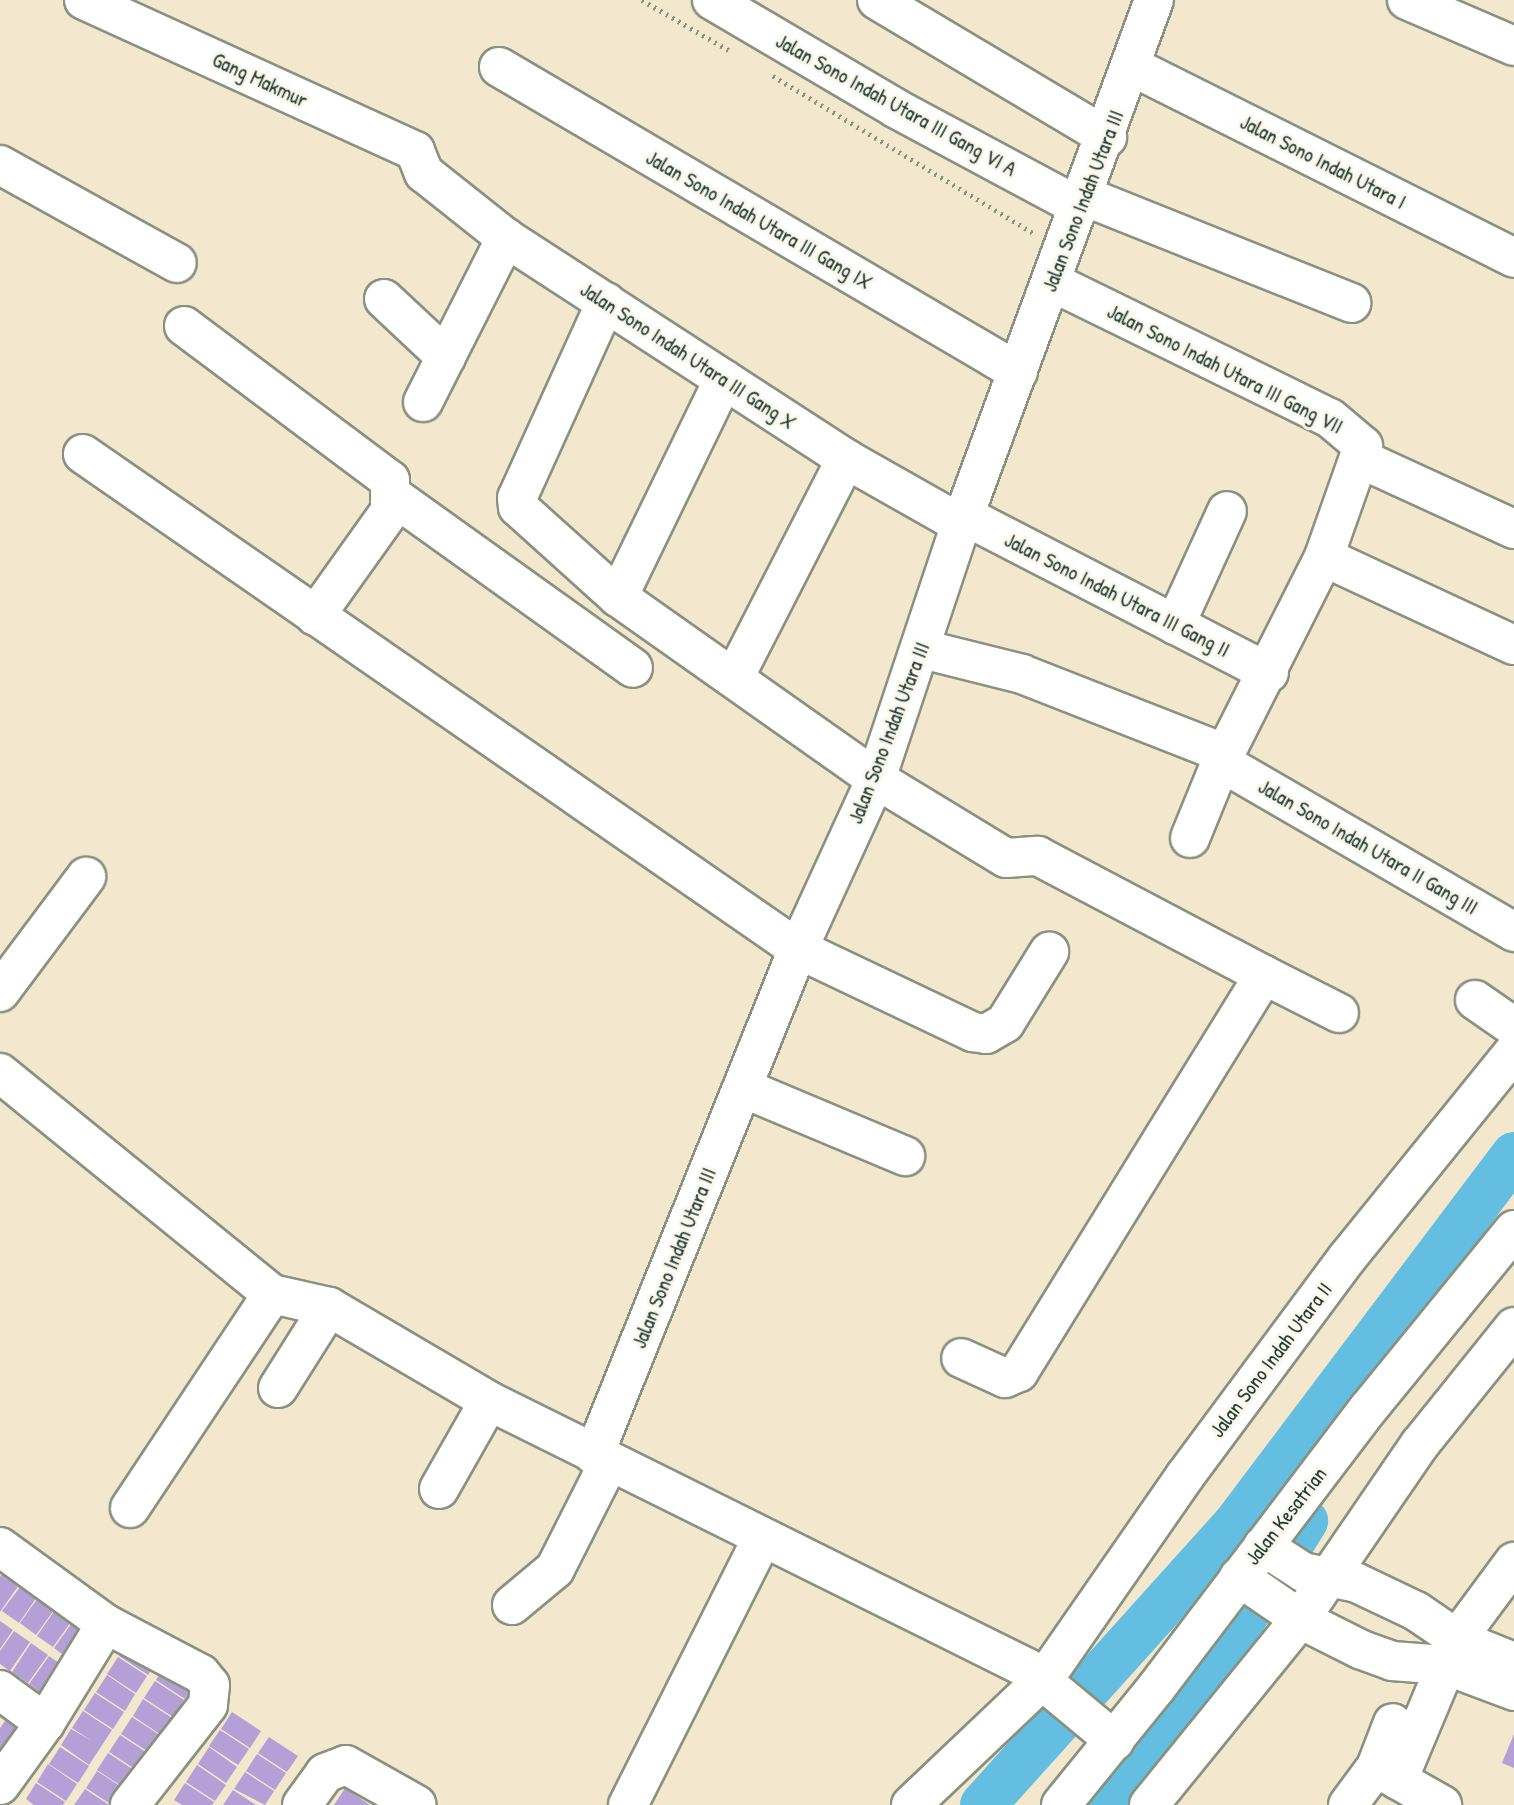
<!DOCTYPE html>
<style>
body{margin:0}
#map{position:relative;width:1514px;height:1805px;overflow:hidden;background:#f3e7cd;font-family:"Patrick Hand",sans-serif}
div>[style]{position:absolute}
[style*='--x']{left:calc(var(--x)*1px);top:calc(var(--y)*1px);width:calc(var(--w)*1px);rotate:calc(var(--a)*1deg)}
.river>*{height:46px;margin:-23px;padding:0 23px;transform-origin:23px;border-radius:23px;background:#63bee1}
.building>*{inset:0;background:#b4a0d7}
.path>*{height:4.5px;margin-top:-2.25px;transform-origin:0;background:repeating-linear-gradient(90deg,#899280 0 2px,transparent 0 7px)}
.roads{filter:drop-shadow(2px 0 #899280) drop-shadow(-2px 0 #899280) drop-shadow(0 2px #899280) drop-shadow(0 -2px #899280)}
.minor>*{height:38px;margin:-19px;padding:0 19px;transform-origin:19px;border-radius:19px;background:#fff}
span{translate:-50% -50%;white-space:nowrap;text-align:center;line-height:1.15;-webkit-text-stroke:6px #fbf7ec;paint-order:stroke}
.street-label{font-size:21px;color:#1f3d34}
</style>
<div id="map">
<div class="river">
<i style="--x:983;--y:1805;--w:378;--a:-48"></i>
<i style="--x:1236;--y:1524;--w:462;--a:-53"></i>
<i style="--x:1105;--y:1805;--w:213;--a:-53"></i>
<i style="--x:1233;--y:1635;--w:135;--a:-57.7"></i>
</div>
<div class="building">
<i style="clip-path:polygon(5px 1570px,21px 1582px,0 1612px,0 1577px)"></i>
<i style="clip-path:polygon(23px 1583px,39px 1594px,19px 1623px,2px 1611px)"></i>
<i style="clip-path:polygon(40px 1595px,56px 1607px,36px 1635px,20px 1623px)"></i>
<i style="clip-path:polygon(57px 1607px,73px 1619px,53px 1647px,37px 1636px)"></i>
<i style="clip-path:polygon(74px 1620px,91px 1631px,70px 1660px,54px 1648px)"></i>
<i style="clip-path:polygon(0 1621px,13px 1630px,0 1649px)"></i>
<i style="clip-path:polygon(14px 1631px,30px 1642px,10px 1671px,0 1664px,0 1651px)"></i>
<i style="clip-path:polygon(130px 1639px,159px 1658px,148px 1675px,119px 1656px)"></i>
<i style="clip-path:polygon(31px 1643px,48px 1655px,28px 1683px,12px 1672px)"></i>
<i style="clip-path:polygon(49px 1656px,65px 1667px,45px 1696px,29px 1684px)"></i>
<i style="clip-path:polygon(118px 1657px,147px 1676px,136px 1693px,107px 1674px)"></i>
<i style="clip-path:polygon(167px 1664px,196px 1683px,185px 1699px,156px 1680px)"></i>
<i style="clip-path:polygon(107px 1675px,135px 1694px,125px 1711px,96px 1692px)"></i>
<i style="clip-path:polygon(155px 1681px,184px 1700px,173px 1717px,144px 1698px)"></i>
<i style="clip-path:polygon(95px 1693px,124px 1712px,113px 1729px,84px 1710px)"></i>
<i style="clip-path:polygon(143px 1699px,172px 1718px,161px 1735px,133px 1716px)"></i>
<i style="clip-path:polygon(83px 1711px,112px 1730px,89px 1765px,61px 1745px,71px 1729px,92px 1741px,72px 1728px)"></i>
<i style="clip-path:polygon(232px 1712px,261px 1731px,250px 1748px,221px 1729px)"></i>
<i style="clip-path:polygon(8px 1717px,24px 1728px,0 1754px,0 1728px)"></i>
<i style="clip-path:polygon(132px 1717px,161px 1736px,150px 1753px,121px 1734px)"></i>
<i style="clip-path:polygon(220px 1730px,249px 1749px,238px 1765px,209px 1746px)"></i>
<i style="clip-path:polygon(1514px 1734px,1514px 1768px,1502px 1763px)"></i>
<i style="clip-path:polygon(120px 1735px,149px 1754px,138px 1771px,109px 1752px)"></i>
<i style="clip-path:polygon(269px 1737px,298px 1756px,287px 1772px,258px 1753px)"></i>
<i style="clip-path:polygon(60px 1747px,89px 1766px,78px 1783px,49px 1764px)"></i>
<i style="clip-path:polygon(209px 1747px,237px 1767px,226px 1783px,198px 1764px)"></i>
<i style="clip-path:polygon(108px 1753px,137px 1772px,126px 1789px,97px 1770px)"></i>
<i style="clip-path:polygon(257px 1754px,286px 1773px,275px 1790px,246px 1771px)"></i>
<i style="clip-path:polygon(48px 1764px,77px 1784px,66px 1801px,37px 1782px)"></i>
<i style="clip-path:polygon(197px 1765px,226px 1785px,215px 1801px,186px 1782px)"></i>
<i style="clip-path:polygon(97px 1771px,126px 1790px,112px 1805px,86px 1788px)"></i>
<i style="clip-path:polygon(245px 1772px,274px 1791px,265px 1805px,234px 1789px)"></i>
<i style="clip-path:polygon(36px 1783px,65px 1802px,63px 1805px,34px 1805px,26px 1799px)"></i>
<i style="clip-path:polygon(185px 1783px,214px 1802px,212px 1805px,182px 1805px,174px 1800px)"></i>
<i style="clip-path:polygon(345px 1788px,370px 1805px,334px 1805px)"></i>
<i style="clip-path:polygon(85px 1789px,109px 1805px,74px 1805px)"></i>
<i style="clip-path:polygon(233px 1790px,256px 1805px,223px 1805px)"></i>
</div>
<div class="path">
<i style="--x:642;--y:0;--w:104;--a:30"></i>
<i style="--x:773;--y:76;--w:306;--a:31.1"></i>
</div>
<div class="roads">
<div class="minor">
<i style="--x:84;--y:0;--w:364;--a:24.5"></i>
<i style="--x:415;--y:151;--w:24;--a:68"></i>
<i style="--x:424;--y:173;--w:105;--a:38.4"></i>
<i style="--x:506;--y:238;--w:406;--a:33"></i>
<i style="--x:846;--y:459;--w:132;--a:29.5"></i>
<i style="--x:712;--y:0;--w:212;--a:30.5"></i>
<i style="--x:895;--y:108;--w:210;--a:28.2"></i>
<i style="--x:877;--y:0;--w:268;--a:30.8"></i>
<i style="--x:1407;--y:0;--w:116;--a:23.3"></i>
<i style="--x:499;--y:67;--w:602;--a:30.44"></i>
<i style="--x:1133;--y:67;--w:426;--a:26.6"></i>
<i style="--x:0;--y:165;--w:202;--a:29"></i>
<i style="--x:1084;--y:196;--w:288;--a:21.8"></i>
<i style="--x:1052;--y:282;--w:309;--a:26.1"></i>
<i style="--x:1330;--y:418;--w:43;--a:40.3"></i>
<i style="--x:1363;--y:446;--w:118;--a:109.4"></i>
<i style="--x:1324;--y:557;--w:229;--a:116.7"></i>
<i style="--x:1221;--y:762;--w:82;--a:112.2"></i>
<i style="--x:384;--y:299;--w:85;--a:43.1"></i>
<i style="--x:606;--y:302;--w:215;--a:114.4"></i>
<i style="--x:517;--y:498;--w:9;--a:84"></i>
<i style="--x:518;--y:507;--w:135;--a:42"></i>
<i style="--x:618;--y:597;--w:316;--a:35.2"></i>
<i style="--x:876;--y:779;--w:152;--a:31.3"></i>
<i style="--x:1006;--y:858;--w:32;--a:-4"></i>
<i style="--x:1038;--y:856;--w:255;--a:27.8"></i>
<i style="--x:1264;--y:975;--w:467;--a:121.7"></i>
<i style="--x:1019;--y:1372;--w:15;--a:157"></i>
<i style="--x:1005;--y:1378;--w:48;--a:-155.6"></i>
<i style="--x:184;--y:326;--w:257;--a:36.8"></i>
<i style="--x:390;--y:480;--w:31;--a:90"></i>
<i style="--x:390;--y:511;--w:129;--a:125.5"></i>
<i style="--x:423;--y:402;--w:184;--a:-63.2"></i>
<i style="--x:83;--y:454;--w:870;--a:34.7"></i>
<i style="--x:798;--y:949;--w:194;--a:25.4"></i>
<i style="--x:973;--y:1032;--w:13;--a:9"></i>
<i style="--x:986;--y:1034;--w:22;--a:-30"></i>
<i style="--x:1005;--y:1023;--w:84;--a:-58.2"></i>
<i style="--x:1361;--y:459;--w:168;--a:24.6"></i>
<i style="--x:393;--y:496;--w:295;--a:35.6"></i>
<i style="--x:965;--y:516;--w:342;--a:27.3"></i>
<i style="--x:1324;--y:557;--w:209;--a:24.9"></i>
<i style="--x:618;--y:597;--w:242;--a:-64.1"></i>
<i style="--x:1175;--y:625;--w:125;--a:-65.5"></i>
<i style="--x:922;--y:649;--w:103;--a:14"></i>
<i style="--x:1022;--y:674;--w:219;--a:21.4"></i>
<i style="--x:735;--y:676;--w:244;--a:-62.9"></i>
<i style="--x:1221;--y:762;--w:339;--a:30.1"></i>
<i style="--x:1264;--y:975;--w:84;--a:26.9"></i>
<i style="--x:0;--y:992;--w:144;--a:-53.2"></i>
<i style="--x:1475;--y:1000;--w:47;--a:34.7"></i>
<i style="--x:0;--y:1073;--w:350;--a:39.1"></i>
<i style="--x:272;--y:1294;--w:58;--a:12.8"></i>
<i style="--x:329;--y:1307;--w:186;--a:30.4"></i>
<i style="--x:489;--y:1401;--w:601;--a:26.39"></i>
<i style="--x:1027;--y:1668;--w:114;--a:39.7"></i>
<i style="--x:743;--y:1088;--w:176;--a:22.8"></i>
<i style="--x:278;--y:1388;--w:96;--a:-57.8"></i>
<i style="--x:594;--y:1455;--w:546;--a:-68.04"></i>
<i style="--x:798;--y:949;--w:187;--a:-65.4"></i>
<i style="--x:876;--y:779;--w:269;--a:-71.6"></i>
<i style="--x:961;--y:524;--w:558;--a:-69.78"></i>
<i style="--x:439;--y:1489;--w:101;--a:-60.4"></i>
<i style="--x:130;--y:1508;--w:257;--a:-56.4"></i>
<i style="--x:1263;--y:1546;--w:48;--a:33"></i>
<i style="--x:1303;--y:1572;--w:55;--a:11.5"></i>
<i style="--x:1357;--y:1583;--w:65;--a:25.4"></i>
<i style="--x:1416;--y:1611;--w:50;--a:34.3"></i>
<i style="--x:1457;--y:1639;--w:61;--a:22"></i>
<i style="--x:0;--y:1547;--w:131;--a:36"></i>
<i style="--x:106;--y:1624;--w:107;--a:27.8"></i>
<i style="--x:201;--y:1674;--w:14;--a:51"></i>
<i style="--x:210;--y:1685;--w:20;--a:96"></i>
<i style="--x:208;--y:1705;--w:127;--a:128"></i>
<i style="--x:1239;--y:1577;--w:74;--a:34.5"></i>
<i style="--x:1300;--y:1619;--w:69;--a:26.6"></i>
<i style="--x:1362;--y:1650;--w:32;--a:20"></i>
<i style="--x:1392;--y:1661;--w:53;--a:4.3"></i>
<i style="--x:1445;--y:1665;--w:74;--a:20.6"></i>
<i style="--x:512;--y:1605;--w:56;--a:-39.9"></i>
<i style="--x:555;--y:1569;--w:120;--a:-63.2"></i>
<i style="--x:0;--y:1690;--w:56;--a:36.3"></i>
<i style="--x:1377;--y:1768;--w:75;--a:29.6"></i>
<i style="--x:1398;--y:1780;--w:153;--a:-67.3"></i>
<i style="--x:1457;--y:1639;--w:96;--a:-53.5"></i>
<i style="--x:0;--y:1785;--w:77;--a:-54"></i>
<i style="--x:45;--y:1723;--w:116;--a:-58.4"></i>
<i style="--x:302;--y:1805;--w:39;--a:-54"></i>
<i style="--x:325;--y:1773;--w:22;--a:-21"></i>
<i style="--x:346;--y:1765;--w:81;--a:29.4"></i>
<i style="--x:628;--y:1805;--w:299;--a:-63.3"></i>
<i style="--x:911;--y:1805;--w:183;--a:-43.5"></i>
<i style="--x:1044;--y:1679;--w:247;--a:-55.2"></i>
<i style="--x:1185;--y:1476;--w:272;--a:-53.4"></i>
<i style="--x:1347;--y:1258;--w:265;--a:-51"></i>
<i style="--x:1061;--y:1805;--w:151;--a:-50.9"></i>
<i style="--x:1156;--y:1688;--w:350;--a:-52.8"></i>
<i style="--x:1368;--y:1409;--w:231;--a:-50.8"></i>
<i style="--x:1149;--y:1805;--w:240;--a:-50.9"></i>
<i style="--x:1300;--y:1619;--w:212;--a:-55.6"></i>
<i style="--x:1420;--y:1444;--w:150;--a:-51.2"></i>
<i style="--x:1348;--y:1805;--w:47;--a:-53.6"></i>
<i style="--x:1376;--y:1767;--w:47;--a:-68.9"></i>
</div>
</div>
<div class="street-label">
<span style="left:260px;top:80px;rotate:25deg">Gang Makmur</span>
<span style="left:896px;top:105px;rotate:29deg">Jalan Sono Indah Utara III Gang VI A</span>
<span style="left:1323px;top:162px;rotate:27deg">Jalan Sono Indah Utara I</span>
<span style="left:1083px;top:201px;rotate:-69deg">Jalan Sono Indah Utara III</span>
<span style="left:759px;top:220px;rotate:30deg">Jalan Sono Indah Utara III Gang IX</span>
<span style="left:688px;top:356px;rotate:33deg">Jalan Sono Indah Utara III Gang X</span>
<span style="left:1225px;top:369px;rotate:27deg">Jalan Sono Indah Utara III Gang VII</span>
<span style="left:1117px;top:595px;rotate:27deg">Jalan Sono Indah Utara III Gang II</span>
<span style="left:889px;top:733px;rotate:-69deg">Jalan Sono Indah Utara III</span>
<span style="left:1368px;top:847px;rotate:30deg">Jalan Sono Indah Utara II Gang III</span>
<span style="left:674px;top:1258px;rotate:-68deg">Jalan Sono Indah Utara III</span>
<span style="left:1271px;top:1360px;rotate:-53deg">Jalan Sono Indah Utara II</span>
<span style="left:1286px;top:1516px;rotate:-52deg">Jalan Kesatrian</span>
</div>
</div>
